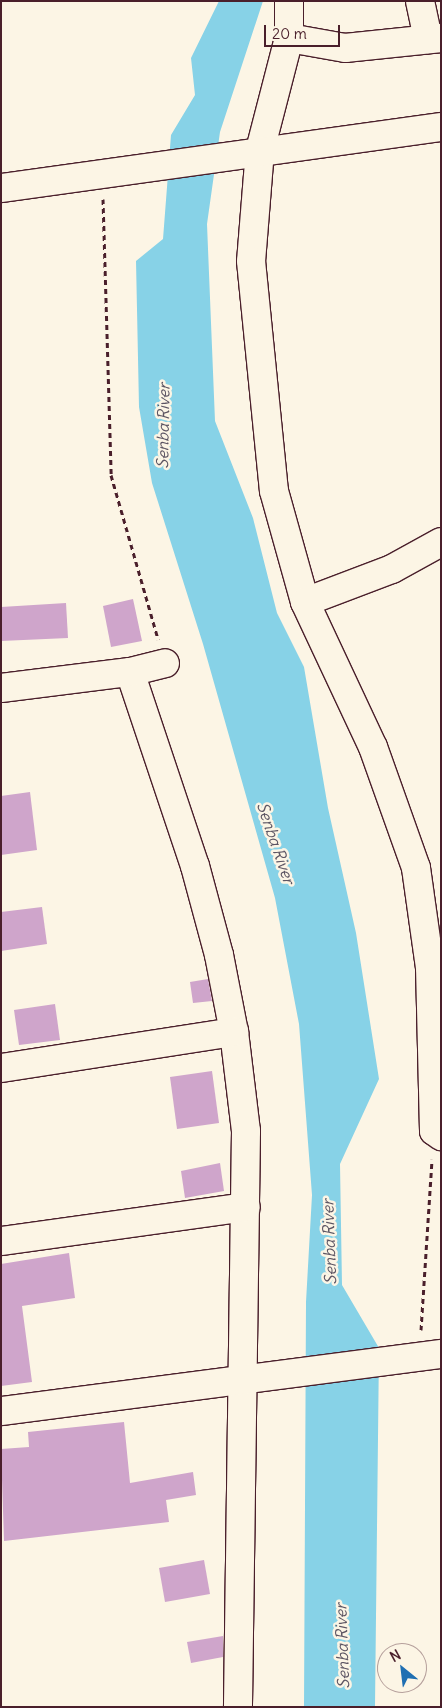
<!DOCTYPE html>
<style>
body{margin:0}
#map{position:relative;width:442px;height:1708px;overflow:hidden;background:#fcf5e5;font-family:Delius,sans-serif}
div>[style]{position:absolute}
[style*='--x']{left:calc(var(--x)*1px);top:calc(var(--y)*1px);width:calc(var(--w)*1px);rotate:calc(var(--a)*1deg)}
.water>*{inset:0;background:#87d2e7}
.building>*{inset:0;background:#cfa5cb}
.path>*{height:3px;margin-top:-1.5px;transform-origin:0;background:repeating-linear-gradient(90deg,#4a1f2b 0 5px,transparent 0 9px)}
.roads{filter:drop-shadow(1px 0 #4a1f2b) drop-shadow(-1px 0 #4a1f2b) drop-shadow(0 1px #4a1f2b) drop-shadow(0 -1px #4a1f2b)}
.minor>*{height:28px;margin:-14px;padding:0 14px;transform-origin:14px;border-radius:14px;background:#fcf5e5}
span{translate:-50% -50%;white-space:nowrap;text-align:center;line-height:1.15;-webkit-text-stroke:5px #fcf5e5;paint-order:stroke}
.water-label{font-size:16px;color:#5c5563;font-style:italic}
.frame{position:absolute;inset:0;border:2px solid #4a1f2b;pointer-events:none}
.north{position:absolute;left:377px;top:1643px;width:50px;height:50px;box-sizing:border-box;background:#fcf5e5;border:1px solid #b59f9b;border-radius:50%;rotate:331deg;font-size:14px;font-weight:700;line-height:20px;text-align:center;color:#4a1f2b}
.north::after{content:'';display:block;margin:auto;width:18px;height:22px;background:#1f6fb2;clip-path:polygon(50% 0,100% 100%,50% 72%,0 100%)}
.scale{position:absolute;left:264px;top:25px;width:76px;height:22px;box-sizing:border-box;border:2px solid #4a1f2b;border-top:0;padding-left:6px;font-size:15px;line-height:18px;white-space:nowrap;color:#4a1f2b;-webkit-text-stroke:4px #fcf5e5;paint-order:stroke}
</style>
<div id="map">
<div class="water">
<i style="clip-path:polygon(219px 1px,263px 1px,220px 132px,207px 224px,215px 421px,253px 518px,277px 613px,304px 667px,328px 808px,356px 933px,379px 1079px,340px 1164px,342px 1285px,379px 1348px,375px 1707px,304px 1707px,306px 1302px,312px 1195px,299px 1024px,275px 898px,203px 644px,152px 483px,139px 407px,136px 261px,163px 239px,171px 135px,195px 95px,191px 58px)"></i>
</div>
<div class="building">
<i style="clip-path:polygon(133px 599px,142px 641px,111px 647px,103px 606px)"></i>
<i style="clip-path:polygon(66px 603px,68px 638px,1px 641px,1px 607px)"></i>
<i style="clip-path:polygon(30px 792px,37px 850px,1px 855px,1px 796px)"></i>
<i style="clip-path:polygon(42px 907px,47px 944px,1px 951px,1px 912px)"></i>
<i style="clip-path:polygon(208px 979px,212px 1001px,193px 1003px,190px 982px)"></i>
<i style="clip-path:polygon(55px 1004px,60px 1040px,19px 1045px,14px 1010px)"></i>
<i style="clip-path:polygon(212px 1071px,219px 1123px,177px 1129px,170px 1077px)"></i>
<i style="clip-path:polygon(220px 1163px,224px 1191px,185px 1198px,181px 1171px)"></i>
<i style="clip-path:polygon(69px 1253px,75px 1298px,22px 1306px,32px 1382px,1px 1386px,1px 1264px)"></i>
<i style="clip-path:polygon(124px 1422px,130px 1483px,193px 1472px,196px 1495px,166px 1500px,169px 1522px,4px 1541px,1px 1449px,29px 1447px,28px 1432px)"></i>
<i style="clip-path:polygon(204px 1560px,210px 1594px,165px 1602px,159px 1568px)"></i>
<i style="clip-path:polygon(223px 1636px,223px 1657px,191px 1663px,187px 1642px)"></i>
</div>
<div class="path">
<i style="--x:103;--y:199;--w:276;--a:88.3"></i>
<i style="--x:111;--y:475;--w:171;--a:74"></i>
<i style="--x:421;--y:1330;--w:171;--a:-86.3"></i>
</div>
<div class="roads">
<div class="minor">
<i style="--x:289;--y:1;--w:37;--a:90"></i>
<i style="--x:289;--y:38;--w:116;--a:104.5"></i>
<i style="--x:260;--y:150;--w:111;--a:94.6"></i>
<i style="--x:251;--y:261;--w:231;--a:84.3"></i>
<i style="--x:274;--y:491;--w:115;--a:74.4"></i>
<i style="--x:305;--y:602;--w:160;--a:64.9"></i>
<i style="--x:373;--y:747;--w:128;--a:70.4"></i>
<i style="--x:416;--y:868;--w:100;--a:82"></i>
<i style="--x:430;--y:967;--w:164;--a:88.6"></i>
<i style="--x:434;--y:1131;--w:9;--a:36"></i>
<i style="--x:420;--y:1;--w:39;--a:78"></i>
<i style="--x:289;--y:38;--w:57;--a:10.1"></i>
<i style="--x:345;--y:48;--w:97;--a:-5.9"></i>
<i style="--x:1;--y:188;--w:444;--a:-7.9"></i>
<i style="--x:305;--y:602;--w:93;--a:-20.8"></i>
<i style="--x:392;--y:569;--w:56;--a:-28.9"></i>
<i style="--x:130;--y:672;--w:205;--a:71.5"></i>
<i style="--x:195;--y:866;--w:92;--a:74.9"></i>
<i style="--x:219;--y:955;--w:78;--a:79"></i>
<i style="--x:234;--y:1032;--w:100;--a:83.1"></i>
<i style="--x:246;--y:1131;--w:576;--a:90.8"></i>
<i style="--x:1;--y:688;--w:130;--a:-7.1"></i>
<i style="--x:130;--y:672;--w:36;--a:-14"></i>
<i style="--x:1;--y:1068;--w:236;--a:-8.8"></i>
<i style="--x:1;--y:1241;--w:247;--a:-7.9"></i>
<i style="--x:1;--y:1411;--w:444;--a:-7.4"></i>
</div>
</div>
<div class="water-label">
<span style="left:163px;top:426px;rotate:-89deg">Senba River</span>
<span style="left:276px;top:843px;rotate:71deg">Senba River</span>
<span style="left:329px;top:1242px;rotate:-92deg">Senba River</span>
<span style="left:342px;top:1646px;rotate:-92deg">Senba River</span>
</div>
<div class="frame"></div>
<div class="north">N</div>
<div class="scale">20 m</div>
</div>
